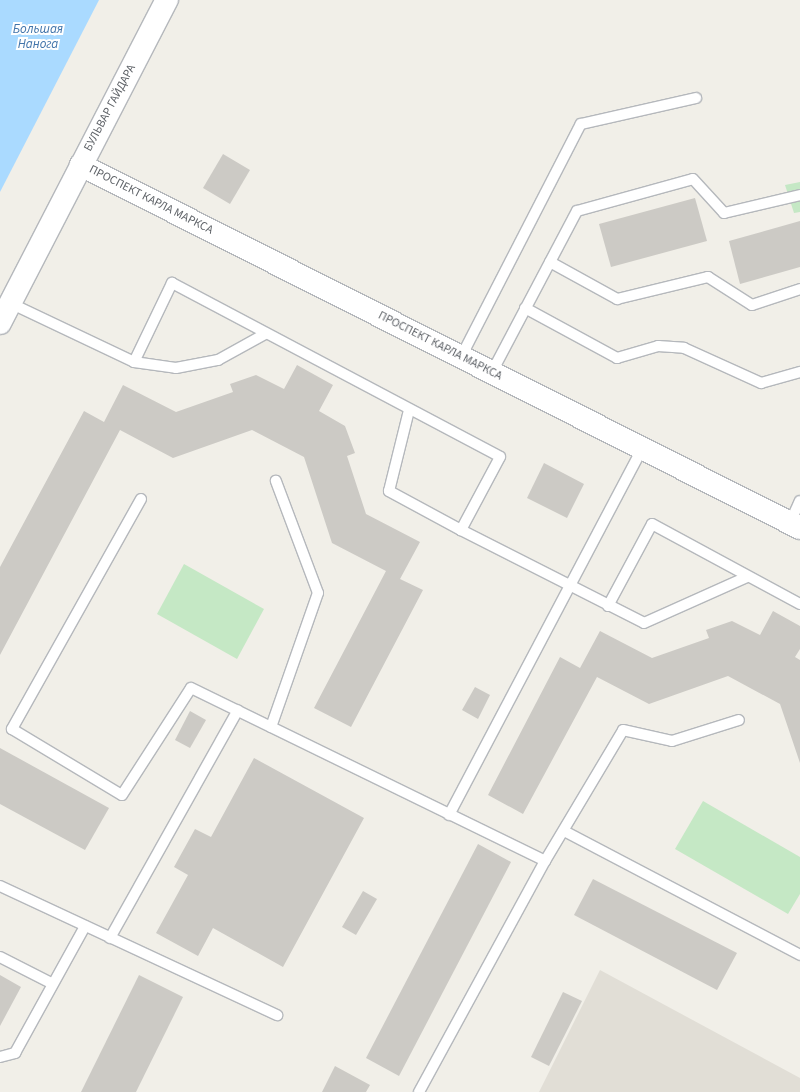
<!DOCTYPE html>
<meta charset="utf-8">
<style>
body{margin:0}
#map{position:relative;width:800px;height:1092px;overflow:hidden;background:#f1efe8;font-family:"Source Sans 3",sans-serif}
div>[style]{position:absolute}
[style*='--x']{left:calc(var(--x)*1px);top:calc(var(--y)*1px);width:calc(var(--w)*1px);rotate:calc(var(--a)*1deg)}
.education>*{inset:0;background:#e1ded6}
.green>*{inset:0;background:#c5e8c5}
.water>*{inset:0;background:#aadaff}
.building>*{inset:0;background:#cccac5}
.roads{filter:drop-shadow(1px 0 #b5b8bc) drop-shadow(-1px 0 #b5b8bc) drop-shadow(0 1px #b5b8bc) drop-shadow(0 -1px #b5b8bc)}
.service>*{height:10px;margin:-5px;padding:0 5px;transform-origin:5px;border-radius:5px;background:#fff}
.tertiary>*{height:22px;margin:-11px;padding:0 11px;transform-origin:11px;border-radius:11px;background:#fff}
span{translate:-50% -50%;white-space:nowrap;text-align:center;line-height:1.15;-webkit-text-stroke:4px #fff;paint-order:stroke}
.street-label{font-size:12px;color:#5f6368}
.water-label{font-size:13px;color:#4174aa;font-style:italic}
</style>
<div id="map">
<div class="education">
<i style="clip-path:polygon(600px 970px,800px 1078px,800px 1092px,539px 1092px)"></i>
</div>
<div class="green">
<i style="clip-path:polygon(800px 182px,800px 212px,794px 213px,785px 185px)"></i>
<i style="clip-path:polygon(184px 564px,264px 609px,237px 659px,157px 614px)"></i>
<i style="clip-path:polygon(703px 801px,800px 857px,800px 894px,788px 914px,675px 849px)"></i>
</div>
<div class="water">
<i style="clip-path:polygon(0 0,99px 0,0 192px)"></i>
</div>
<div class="building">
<i style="clip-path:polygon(223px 154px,250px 170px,230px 204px,203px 188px)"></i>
<i style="clip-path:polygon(695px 198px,707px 241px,611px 267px,599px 224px)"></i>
<i style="clip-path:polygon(800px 221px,800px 267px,740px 284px,729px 241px)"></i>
<i style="clip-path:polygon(297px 365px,333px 385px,319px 411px,345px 426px,355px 453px,347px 456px,366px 514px,420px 542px,400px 579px,423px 590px,351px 727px,314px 708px,386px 571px,332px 543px,304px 457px,252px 430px,173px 458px,120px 430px,0 655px,0 567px,84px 411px,104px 422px,123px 385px,176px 412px,233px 392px,230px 384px,256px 375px,284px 389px)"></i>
<i style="clip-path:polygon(544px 463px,584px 484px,567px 518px,527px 498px)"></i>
<i style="clip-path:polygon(773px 611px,800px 626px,800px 649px,795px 657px,800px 660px,800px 763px,780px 704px,728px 676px,649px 704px,597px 677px,523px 814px,488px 795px,560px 657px,580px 668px,600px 631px,652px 658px,709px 638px,706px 630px,732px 621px,760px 635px)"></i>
<i style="clip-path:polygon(475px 687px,490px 695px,478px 719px,462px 710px)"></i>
<i style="clip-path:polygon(190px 711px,206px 720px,190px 748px,175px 740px)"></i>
<i style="clip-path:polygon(0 748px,109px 808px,85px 850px,0 804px)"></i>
<i style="clip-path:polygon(254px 758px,364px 818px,283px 967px,213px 928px,198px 956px,156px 933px,188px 875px,174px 867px,195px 829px,211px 837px)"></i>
<i style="clip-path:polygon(478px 844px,511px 862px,399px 1076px,366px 1058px)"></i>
<i style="clip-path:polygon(593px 879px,737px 953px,717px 990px,574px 915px)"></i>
<i style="clip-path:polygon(363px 891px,377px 899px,356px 935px,342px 927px)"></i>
<i style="clip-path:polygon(0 975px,21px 987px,0 1026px)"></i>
<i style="clip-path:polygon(139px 975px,183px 997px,136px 1092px,81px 1092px)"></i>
<i style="clip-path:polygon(563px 992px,582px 1001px,549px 1066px,531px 1057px)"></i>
<i style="clip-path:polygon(335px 1066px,370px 1085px,366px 1092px,322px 1092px)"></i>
</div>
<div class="roads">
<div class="service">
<i style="--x:550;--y:262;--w:77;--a:28.9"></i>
<i style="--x:617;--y:299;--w:94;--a:-13.6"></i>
<i style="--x:708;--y:277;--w:52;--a:32.5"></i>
<i style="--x:752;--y:305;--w:51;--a:-18.4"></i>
<i style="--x:10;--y:303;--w:137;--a:25.4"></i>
<i style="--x:134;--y:362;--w:42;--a:8.1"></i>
<i style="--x:176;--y:368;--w:43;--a:-10.8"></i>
<i style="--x:218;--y:360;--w:54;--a:-29"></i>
<i style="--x:525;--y:308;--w:105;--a:28.5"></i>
<i style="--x:617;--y:358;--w:43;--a:-16.3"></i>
<i style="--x:658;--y:346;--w:26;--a:4"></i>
<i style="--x:684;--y:348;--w:85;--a:24.4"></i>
<i style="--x:761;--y:383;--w:41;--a:-15.8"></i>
<i style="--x:461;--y:357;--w:262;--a:-62.8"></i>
<i style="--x:581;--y:124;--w:118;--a:-12.7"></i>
<i style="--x:134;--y:362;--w:88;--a:-64.3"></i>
<i style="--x:172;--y:283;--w:371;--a:27.9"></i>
<i style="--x:500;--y:457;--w:83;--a:118.1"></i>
<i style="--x:461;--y:530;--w:82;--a:-151.6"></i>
<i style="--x:389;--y:491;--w:83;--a:-76.1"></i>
<i style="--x:492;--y:372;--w:182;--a:-62.2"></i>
<i style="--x:577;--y:211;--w:120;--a:-15.4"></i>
<i style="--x:693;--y:179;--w:46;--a:47.6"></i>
<i style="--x:724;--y:213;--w:78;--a:-13.3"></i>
<i style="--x:141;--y:499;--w:264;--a:119.3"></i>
<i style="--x:12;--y:729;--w:128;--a:31"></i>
<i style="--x:122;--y:795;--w:127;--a:-57.2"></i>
<i style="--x:191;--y:688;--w:394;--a:26"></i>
<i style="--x:790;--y:523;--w:24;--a:-66"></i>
<i style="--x:461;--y:530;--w:205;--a:26.9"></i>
<i style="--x:644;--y:623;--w:113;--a:-24.1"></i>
<i style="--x:608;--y:606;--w:93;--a:-61.8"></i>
<i style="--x:652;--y:524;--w:168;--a:28.4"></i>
<i style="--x:271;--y:727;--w:142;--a:-70.7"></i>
<i style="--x:318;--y:593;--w:120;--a:-110.6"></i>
<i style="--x:449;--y:815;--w:414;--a:-62.2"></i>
<i style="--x:564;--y:831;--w:267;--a:27.7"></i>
<i style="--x:0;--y:886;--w:306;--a:25"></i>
<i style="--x:110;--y:938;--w:261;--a:-60.7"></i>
<i style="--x:0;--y:957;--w:59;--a:27"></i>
<i style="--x:0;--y:1057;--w:16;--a:-15"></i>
<i style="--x:15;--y:1053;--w:145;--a:-61.1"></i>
<i style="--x:419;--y:1092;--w:263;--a:-61.4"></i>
<i style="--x:545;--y:861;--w:152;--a:-59.2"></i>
<i style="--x:623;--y:730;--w:50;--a:12.7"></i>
<i style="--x:672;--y:741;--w:70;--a:-17.4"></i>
</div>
<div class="tertiary">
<i style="--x:81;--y:165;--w:805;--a:26.79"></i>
<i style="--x:0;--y:323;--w:364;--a:-62.7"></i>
</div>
</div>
<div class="street-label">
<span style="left:110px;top:108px;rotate:-62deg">БУЛЬВАР ГАЙДАРА</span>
<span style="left:151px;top:200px;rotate:27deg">ПРОСПЕКТ КАРЛА МАРКСА</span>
<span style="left:440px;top:346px;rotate:27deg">ПРОСПЕКТ КАРЛА МАРКСА</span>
</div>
<div class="water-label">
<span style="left:38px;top:37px">Большая<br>Нанога</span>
</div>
</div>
